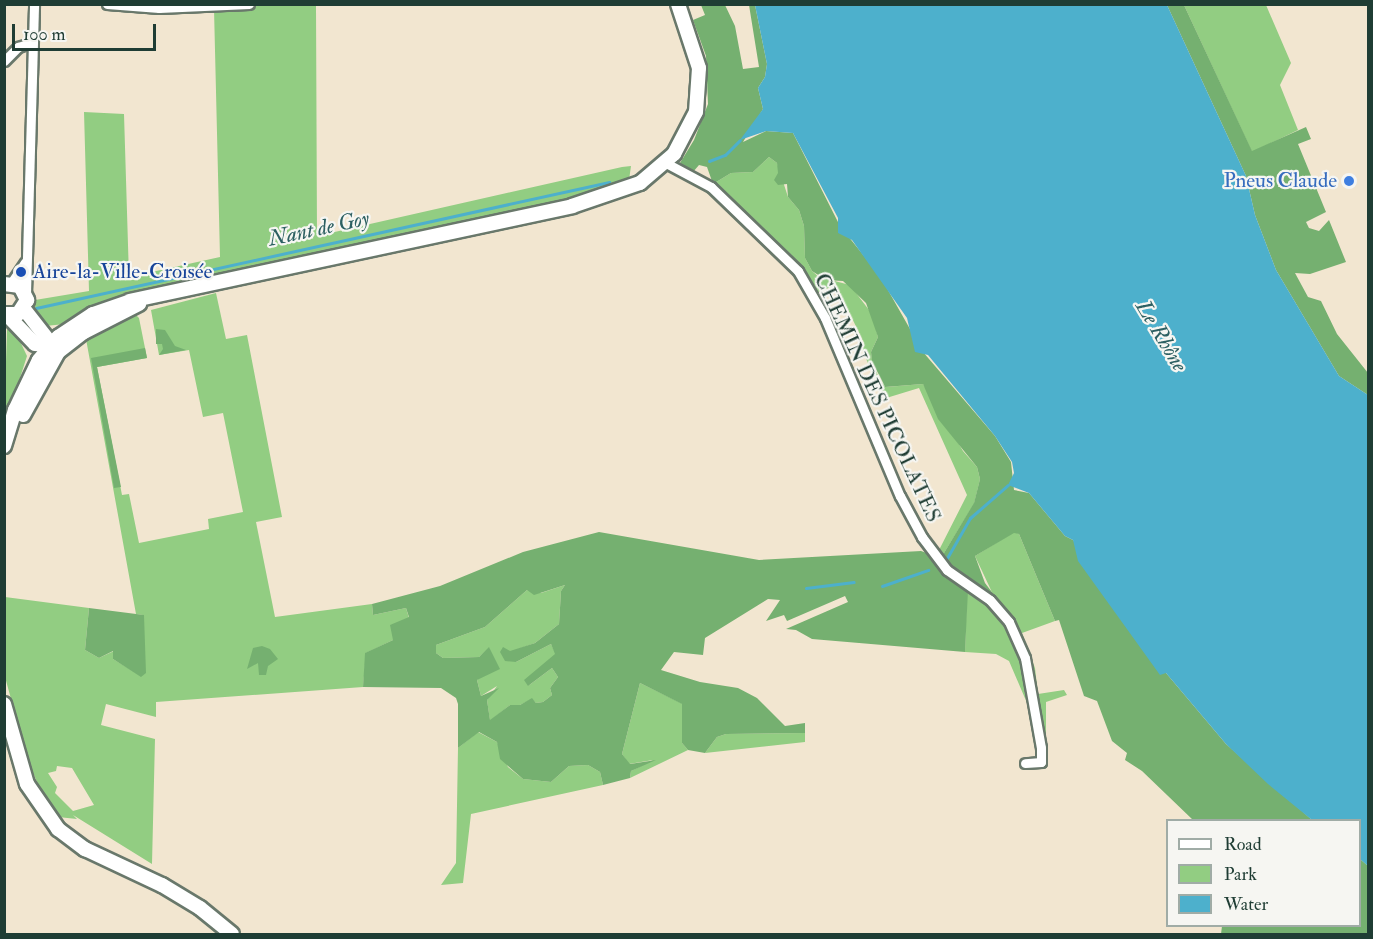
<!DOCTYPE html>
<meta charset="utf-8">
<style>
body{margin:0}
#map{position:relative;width:1373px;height:939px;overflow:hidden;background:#f2e6d0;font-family:"IM FELL Double Pica",serif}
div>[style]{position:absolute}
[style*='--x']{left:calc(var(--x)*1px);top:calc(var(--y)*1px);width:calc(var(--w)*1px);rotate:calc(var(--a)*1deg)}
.green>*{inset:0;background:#92cd82}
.forest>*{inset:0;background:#75b070}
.water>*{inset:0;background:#4db0cc}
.stream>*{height:3px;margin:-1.5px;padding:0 1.5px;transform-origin:1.5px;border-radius:1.5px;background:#4db0cc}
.roads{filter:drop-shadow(2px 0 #69786b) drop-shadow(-2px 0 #69786b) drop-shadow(0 2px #69786b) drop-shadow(0 -2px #69786b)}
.street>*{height:9px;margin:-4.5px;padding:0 4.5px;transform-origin:4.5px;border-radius:4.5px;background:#fff}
.secondary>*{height:14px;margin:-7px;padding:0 7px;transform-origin:7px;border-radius:7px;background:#fff}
.dots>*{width:16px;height:16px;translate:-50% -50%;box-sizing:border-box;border:3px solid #f6f6f2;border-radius:50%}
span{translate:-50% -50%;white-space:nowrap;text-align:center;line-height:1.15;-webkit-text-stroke:4.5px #f6f6f2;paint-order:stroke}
.shop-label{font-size:21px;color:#366cbe}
.right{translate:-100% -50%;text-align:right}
.transit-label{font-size:21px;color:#164399}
.left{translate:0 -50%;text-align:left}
.street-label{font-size:21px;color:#1f3d34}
.water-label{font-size:22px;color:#2d6062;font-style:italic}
.frame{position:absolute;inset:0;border:6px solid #1f3d34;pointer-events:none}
.legend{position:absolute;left:1166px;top:819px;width:195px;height:108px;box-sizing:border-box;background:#f6f6f2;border:2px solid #a0aca6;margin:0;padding:8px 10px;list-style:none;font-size:18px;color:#1f3d34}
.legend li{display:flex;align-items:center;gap:12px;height:30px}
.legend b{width:30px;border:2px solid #a0aca6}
.scale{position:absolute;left:12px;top:24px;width:144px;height:27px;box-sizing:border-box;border:3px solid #1f3d34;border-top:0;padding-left:8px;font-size:18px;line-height:21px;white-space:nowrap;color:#1f3d34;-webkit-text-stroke:4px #f6f6f2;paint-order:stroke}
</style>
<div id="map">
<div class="green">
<i style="clip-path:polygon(275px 4px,316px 5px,317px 236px,622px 167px,631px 166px,629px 180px,601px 192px,165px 288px,65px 324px,45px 326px,34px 313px,35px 300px,89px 291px,84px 112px,124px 114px,129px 277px,220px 257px,214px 9px)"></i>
<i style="clip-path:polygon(1184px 5px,1266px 5px,1291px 63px,1280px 85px,1298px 130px,1252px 152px)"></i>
<i style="clip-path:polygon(769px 157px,777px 163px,788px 197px,799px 210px,804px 226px,805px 258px,812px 271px,819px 277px,850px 285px,872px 314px,878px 337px,871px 352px,872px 360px,880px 381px,886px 387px,923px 384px,963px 451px,977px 467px,980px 479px,974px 504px,941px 558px,936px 556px,967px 495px,919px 388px,883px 399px,862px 349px,864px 343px,836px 285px,816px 293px,777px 243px,713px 184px,731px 173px,753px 172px)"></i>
<i style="clip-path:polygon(evenodd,216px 293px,226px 339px,247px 335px,282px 517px,256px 522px,275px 617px,372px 604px,373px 615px,406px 608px,409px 618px,393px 640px,366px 653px,363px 687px,156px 702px,156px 717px,106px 704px,101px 725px,155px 739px,152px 864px,73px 815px,77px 819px,58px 817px,43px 796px,28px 761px,5px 677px,5px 597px,89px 608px,85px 650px,99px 658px,114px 651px,113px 659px,141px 676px,143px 615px,136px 614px,86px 339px,117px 322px,136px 315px,139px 318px,147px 358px,97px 367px,122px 495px,129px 494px,139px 543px,209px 529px,208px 519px,243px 512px,223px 413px,203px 417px,189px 350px,159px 355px,151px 310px,216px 293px,57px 766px,72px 768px,94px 805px,73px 811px,55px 793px,57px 787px,48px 773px,56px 771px,57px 766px)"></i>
<i style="clip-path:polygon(7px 329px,18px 337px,27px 356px,4px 428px)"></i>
<i style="clip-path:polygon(1014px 532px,1019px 534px,1055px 621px,1022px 633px,1035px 668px,1038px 694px,1064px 690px,1067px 695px,1046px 702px,1046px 744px,1034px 682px,975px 556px)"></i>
<i style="clip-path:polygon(565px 585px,561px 591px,559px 624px,535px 643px,510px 652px,516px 662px,551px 644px,556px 654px,528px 686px,552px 668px,558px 677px,550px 688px,552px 695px,543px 702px,536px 703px,532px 699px,520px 705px,510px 705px,490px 721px,487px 700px,497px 686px,481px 696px,477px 680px,493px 660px,489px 648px,479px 657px,443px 658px,436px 653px,436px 645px,485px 627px,527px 590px,541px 593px)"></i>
<i style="clip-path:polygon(967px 590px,990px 606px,1013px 640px,1022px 660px,1033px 717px,1009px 661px,996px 654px,965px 652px)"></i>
<i style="clip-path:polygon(640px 683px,683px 704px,682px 743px,688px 750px,630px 778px,631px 771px,653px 760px,629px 764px,622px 754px)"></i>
<i style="clip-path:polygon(478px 732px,497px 742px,508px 767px,523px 779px,551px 782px,569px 766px,588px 765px,600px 772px,603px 785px,471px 814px,463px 883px,441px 885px,456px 863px,458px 748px)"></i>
<i style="clip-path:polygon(805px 733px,805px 742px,705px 753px,717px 737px,726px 734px)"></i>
</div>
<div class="forest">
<i style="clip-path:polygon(evenodd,701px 5px,725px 5px,735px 26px,743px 69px,759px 67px,749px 5px,755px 5px,767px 64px,765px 77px,758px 88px,763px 109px,743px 142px,766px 131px,793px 133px,840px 226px,880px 276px,923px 352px,995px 436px,1011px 462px,1014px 490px,1029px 493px,1065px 536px,1073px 540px,1166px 673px,1226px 744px,1312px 820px,1193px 820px,1142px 771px,1125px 760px,1127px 753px,1112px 741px,1097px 701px,1084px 696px,1059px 620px,1055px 621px,1019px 534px,1014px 533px,975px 556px,985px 583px,998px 600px,984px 591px,968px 590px,965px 652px,812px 639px,796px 630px,786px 629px,848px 602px,845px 596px,787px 621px,784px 615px,766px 621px,780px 600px,768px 599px,705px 638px,703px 655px,674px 652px,661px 670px,700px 682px,738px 688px,757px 698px,785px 726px,805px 723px,805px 733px,726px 734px,717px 737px,705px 753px,688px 750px,682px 743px,682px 704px,640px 683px,622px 754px,630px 764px,656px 760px,631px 771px,630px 778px,603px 785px,600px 772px,588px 765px,569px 766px,551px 782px,523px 779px,500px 759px,497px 742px,479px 732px,458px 748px,458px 704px,456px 698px,441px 688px,363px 687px,365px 653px,393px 640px,390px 625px,409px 617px,406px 608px,373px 615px,372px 604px,440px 586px,523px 552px,599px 532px,759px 560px,921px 551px,941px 558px,974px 503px,980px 479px,977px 467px,938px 419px,923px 384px,885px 387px,872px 361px,871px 352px,878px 337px,866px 303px,843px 281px,826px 280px,812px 271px,805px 258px,804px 226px,799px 210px,788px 197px,787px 184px,778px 185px,774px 180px,778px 173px,777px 163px,769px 157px,753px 172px,731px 173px,713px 184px,707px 167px,699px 165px,693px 172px,680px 163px,694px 140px,708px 104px,706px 56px,693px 20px,705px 15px,701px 5px,565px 585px,561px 591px,559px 624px,535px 643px,510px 651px,503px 647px,500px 652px,505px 661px,516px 662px,551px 644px,555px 654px,524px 680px,528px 686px,552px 668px,558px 677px,550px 688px,552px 695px,543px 702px,536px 703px,532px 698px,520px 705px,510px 705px,490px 720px,487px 700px,499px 688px,481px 696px,477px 680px,500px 669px,489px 647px,479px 657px,443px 658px,436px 653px,436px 645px,485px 627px,527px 590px,534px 595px,565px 585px)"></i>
<i style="clip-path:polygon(1167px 5px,1184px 5px,1252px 151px,1306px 127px,1311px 139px,1298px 144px,1326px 212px,1306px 222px,1309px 228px,1319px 231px,1329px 220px,1346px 262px,1310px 274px,1295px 273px,1308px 297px,1321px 301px,1337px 334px,1368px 373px,1368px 395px,1339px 376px,1276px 270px,1255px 215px,1246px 176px)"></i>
<i style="clip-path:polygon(156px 329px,165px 330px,175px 346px,186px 350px,159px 355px,163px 349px,162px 344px,156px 344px)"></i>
<i style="clip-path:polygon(145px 348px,147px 358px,97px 367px,121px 487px,114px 488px,91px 358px)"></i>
<i style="clip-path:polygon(89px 608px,144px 615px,146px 673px,141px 677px,113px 659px,113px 651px,99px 658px,85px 650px)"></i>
<i style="clip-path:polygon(262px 646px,270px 649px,278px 659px,268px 666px,266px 675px,259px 675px,258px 663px,247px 669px,253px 648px)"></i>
<i style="clip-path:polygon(1360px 859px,1368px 866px,1368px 934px,1221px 934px,1222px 926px,1360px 926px)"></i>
</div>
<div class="water">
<i style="clip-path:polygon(755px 5px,1167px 5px,1246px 176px,1255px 215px,1276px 270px,1339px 376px,1368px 395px,1368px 866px,1360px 859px,1360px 820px,1312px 820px,1268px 784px,1226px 744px,1166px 673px,1160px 675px,1078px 561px,1073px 540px,1065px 536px,1029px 493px,1008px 485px,1014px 473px,1012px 462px,995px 436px,928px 355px,915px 352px,907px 318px,852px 240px,838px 233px,838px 218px,793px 133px,766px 131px,740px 140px,763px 109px,758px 88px,765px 77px,767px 64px)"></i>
</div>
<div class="stream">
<i style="--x:709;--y:161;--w:17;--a:-21"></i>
<i style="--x:725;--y:155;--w:21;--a:-45"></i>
<i style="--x:36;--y:308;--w:587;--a:-12.4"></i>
<i style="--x:947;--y:558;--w:46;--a:-60.1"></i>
<i style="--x:970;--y:518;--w:50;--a:-41"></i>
<i style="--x:882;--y:586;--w:49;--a:-19.2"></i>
<i style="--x:806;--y:588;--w:48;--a:-7.1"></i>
</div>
<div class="roads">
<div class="street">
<i style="--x:107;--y:4;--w:52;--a:4.4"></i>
<i style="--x:159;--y:8;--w:90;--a:-2.5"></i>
<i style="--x:4;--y:61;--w:20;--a:-45"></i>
<i style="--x:18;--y:47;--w:13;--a:-18"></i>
<i style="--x:666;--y:163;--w:51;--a:28.1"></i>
<i style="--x:711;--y:187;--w:121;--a:44"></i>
<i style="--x:798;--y:271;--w:54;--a:60.1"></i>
<i style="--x:825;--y:318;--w:193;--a:67.2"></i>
<i style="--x:900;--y:496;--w:47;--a:61.8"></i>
<i style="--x:922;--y:537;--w:41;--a:52.9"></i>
<i style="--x:947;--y:570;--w:52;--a:34.9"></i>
<i style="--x:990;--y:600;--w:29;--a:49"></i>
<i style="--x:1009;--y:622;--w:39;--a:66"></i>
<i style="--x:1025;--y:658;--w:91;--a:79.9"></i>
<i style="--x:1041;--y:748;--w:14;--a:90"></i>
<i style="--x:1041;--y:762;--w:16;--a:176"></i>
<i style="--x:11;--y:283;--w:25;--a:-56"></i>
<i style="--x:26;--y:293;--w:289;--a:-88.4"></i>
</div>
<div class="secondary">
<i style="--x:4;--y:284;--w:16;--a:7"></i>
<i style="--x:20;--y:286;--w:16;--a:63"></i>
<i style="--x:27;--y:300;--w:17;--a:123"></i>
<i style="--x:18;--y:314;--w:14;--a:180"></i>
<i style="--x:24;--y:309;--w:52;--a:52"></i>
<i style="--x:7;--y:315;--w:40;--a:46"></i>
<i style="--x:35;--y:344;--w:15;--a:4"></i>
<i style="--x:23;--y:415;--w:72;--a:-60.9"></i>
<i style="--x:58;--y:352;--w:33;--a:-38"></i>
<i style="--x:84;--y:332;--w:62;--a:-27"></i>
<i style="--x:4;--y:446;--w:38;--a:-73"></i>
<i style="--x:15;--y:410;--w:55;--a:-64.4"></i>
<i style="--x:39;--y:360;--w:30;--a:-50"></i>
<i style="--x:58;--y:337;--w:42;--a:-33.3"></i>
<i style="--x:93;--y:314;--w:39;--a:-19"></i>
<i style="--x:130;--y:301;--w:452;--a:-12.1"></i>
<i style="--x:572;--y:206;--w:72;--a:-18.7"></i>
<i style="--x:640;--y:183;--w:45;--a:-40.5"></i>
<i style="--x:674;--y:154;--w:47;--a:-62.4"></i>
<i style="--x:696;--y:112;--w:44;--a:-86.1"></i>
<i style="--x:699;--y:68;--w:67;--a:-108.2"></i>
<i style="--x:4;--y:704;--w:83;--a:74"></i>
<i style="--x:27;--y:784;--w:55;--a:55.4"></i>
<i style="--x:58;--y:829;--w:34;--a:37"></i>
<i style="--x:85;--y:849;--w:85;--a:25.1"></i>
<i style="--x:162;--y:885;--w:44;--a:31.2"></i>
<i style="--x:200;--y:908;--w:41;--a:39.1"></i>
</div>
</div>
<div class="dots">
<i style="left:1349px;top:181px;background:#3f7fe0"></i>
<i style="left:21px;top:272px;background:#1a4fb4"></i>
</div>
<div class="shop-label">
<span class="right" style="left:1337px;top:181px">Pneus Claude</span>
</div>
<div class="transit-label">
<span class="left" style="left:33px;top:272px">Aire-la-Ville-Croisée</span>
</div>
<div class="street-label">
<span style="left:877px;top:398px;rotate:65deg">CHEMIN DES PICOLATES</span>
</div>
<div class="water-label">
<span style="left:319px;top:229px;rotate:-12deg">Nant de Goy</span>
<span style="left:1161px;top:336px;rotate:59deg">Le Rhône</span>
</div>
<div class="frame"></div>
<ul class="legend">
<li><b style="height:8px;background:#fff"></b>Road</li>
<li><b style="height:16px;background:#92cd82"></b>Park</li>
<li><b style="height:16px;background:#4db0cc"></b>Water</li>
</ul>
<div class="scale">100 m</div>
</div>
